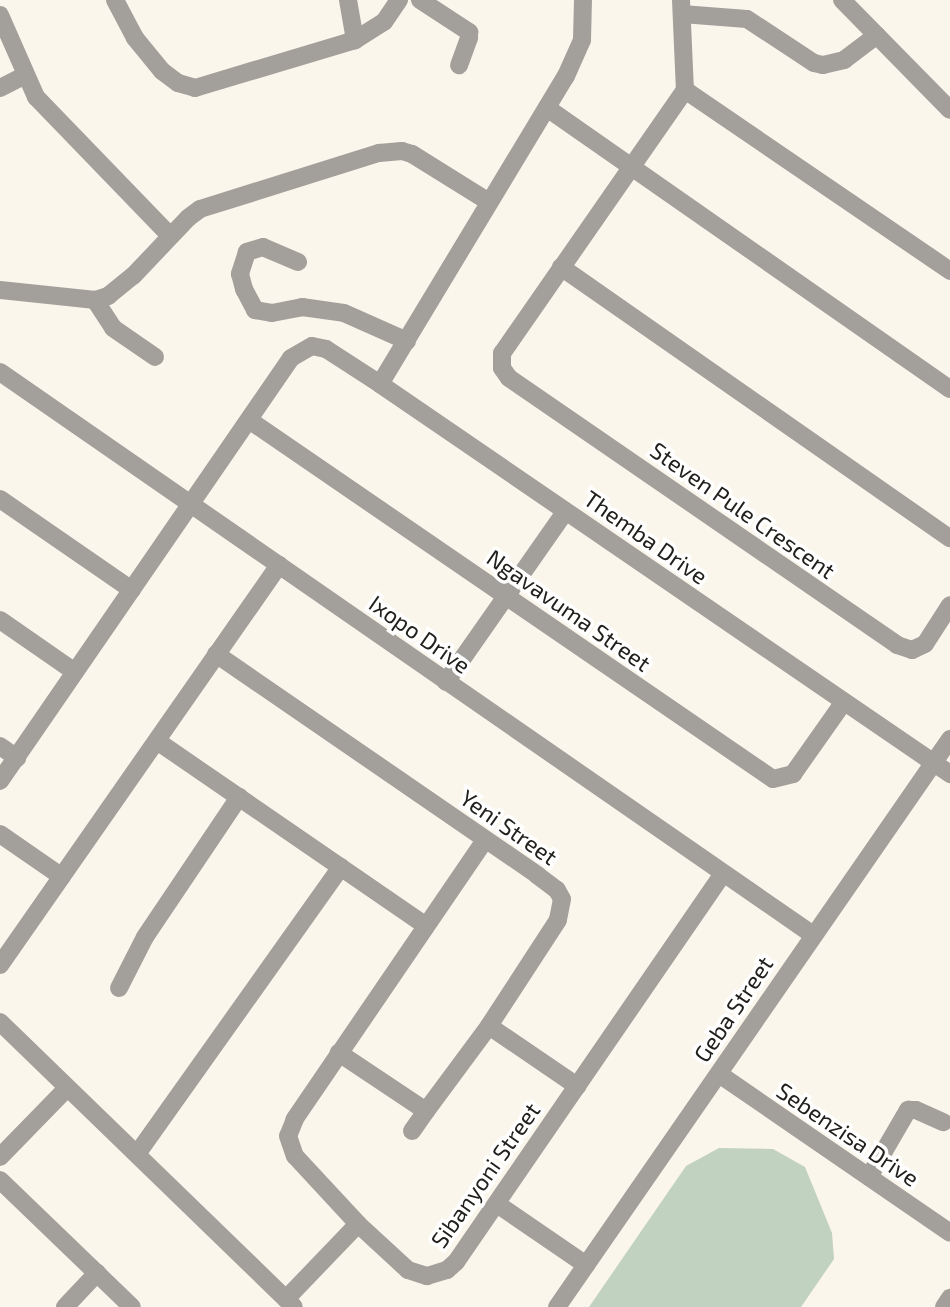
<!DOCTYPE html>
<style>
body{margin:0}
#map{position:relative;width:950px;height:1307px;overflow:hidden;background:#fbf6eb;font-family:"Exo 2",sans-serif}
div>[style]{position:absolute}
[style*='--x']{left:calc(var(--x)*1px);top:calc(var(--y)*1px);width:calc(var(--w)*1px);rotate:calc(var(--a)*1deg)}
.green>*{inset:0;background:#c1d2c0}
.minor>*{height:18px;margin:-9px;padding:0 9px;transform-origin:9px;border-radius:9px;background:#a3a09c}
span{translate:-50% -50%;white-space:nowrap;text-align:center;line-height:1.15;-webkit-text-stroke:7px #fff;paint-order:stroke}
.street-label{font-size:23px;color:#22201c}
</style>
<div id="map">
<div class="green">
<i style="clip-path:polygon(719px 1148px,773px 1149px,805px 1167px,832px 1233px,834px 1259px,801px 1307px,589px 1307px,686px 1166px)"></i>
</div>
<div class="minor">
<i style="--x:115;--y:0;--w:43;--a:62.2"></i>
<i style="--x:135;--y:38;--w:43;--a:50.7"></i>
<i style="--x:162;--y:71;--w:20;--a:37"></i>
<i style="--x:178;--y:83;--w:18;--a:16"></i>
<i style="--x:195;--y:88;--w:167;--a:-16.7"></i>
<i style="--x:355;--y:40;--w:34;--a:-32"></i>
<i style="--x:384;--y:22;--w:27;--a:-56"></i>
<i style="--x:348;--y:0;--w:41;--a:80.1"></i>
<i style="--x:420;--y:0;--w:59;--a:33.1"></i>
<i style="--x:469;--y:32;--w:6;--a:90"></i>
<i style="--x:469;--y:38;--w:29;--a:110"></i>
<i style="--x:681;--y:0;--w:90;--a:87.5"></i>
<i style="--x:685;--y:90;--w:320;--a:124.8"></i>
<i style="--x:502;--y:353;--w:15;--a:90"></i>
<i style="--x:502;--y:368;--w:12;--a:55"></i>
<i style="--x:509;--y:378;--w:471;--a:34.5"></i>
<i style="--x:897;--y:645;--w:16;--a:18"></i>
<i style="--x:912;--y:650;--w:14;--a:-25"></i>
<i style="--x:925;--y:644;--w:46;--a:-57.3"></i>
<i style="--x:842;--y:0;--w:154;--a:45.5"></i>
<i style="--x:682;--y:14;--w:65;--a:4.4"></i>
<i style="--x:747;--y:19;--w:80;--a:33.3"></i>
<i style="--x:814;--y:63;--w:9;--a:13"></i>
<i style="--x:823;--y:65;--w:22;--a:-13"></i>
<i style="--x:844;--y:60;--w:41;--a:-37.1"></i>
<i style="--x:0;--y:15;--w:90;--a:66.3"></i>
<i style="--x:36;--y:97;--w:193;--a:46"></i>
<i style="--x:0;--y:88;--w:27;--a:-27"></i>
<i style="--x:685;--y:90;--w:321;--a:34.3"></i>
<i style="--x:547;--y:108;--w:491;--a:34.9"></i>
<i style="--x:298;--y:262;--w:38;--a:-157"></i>
<i style="--x:263;--y:247;--w:17;--a:163"></i>
<i style="--x:247;--y:252;--w:23;--a:108"></i>
<i style="--x:240;--y:274;--w:16;--a:75"></i>
<i style="--x:244;--y:289;--w:24;--a:62"></i>
<i style="--x:255;--y:310;--w:17;--a:10"></i>
<i style="--x:272;--y:313;--w:31;--a:-11"></i>
<i style="--x:302;--y:307;--w:42;--a:8.1"></i>
<i style="--x:344;--y:313;--w:69;--a:24"></i>
<i style="--x:561;--y:267;--w:474;--a:34.9"></i>
<i style="--x:0;--y:290;--w:96;--a:6"></i>
<i style="--x:95;--y:300;--w:14;--a:-17"></i>
<i style="--x:108;--y:296;--w:32;--a:-39"></i>
<i style="--x:133;--y:276;--w:80;--a:-46.5"></i>
<i style="--x:188;--y:218;--w:15;--a:-37"></i>
<i style="--x:200;--y:209;--w:188;--a:-17.4"></i>
<i style="--x:379;--y:153;--w:23;--a:-5"></i>
<i style="--x:402;--y:151;--w:10;--a:17"></i>
<i style="--x:412;--y:154;--w:91;--a:31.9"></i>
<i style="--x:95;--y:300;--w:33;--a:57"></i>
<i style="--x:113;--y:328;--w:51;--a:34.6"></i>
<i style="--x:0;--y:372;--w:989;--a:34.7"></i>
<i style="--x:380;--y:384;--w:360;--a:-58.9"></i>
<i style="--x:566;--y:76;--w:39;--a:-66"></i>
<i style="--x:582;--y:40;--w:40;--a:-88.6"></i>
<i style="--x:249;--y:420;--w:635;--a:34.42"></i>
<i style="--x:773;--y:779;--w:21;--a:-14"></i>
<i style="--x:793;--y:774;--w:87;--a:-54.8"></i>
<i style="--x:0;--y:499;--w:160;--a:34.6"></i>
<i style="--x:0;--y:620;--w:91;--a:34.7"></i>
<i style="--x:216;--y:654;--w:390;--a:34.5"></i>
<i style="--x:537;--y:875;--w:25;--a:37"></i>
<i style="--x:557;--y:890;--w:10;--a:61"></i>
<i style="--x:562;--y:899;--w:21;--a:101"></i>
<i style="--x:558;--y:920;--w:126;--a:123.1"></i>
<i style="--x:489;--y:1026;--w:106;--a:126.5"></i>
<i style="--x:426;--y:1111;--w:105;--a:-146.3"></i>
<i style="--x:446;--y:682;--w:208;--a:-55"></i>
<i style="--x:157;--y:741;--w:326;--a:34.5"></i>
<i style="--x:0;--y:746;--w:21;--a:35"></i>
<i style="--x:0;--y:781;--w:513;--a:-55.47"></i>
<i style="--x:291;--y:358;--w:24;--a:-30"></i>
<i style="--x:312;--y:346;--w:14;--a:12"></i>
<i style="--x:326;--y:349;--w:64;--a:32.9"></i>
<i style="--x:380;--y:384;--w:691;--a:34.38"></i>
<i style="--x:0;--y:834;--w:75;--a:34.7"></i>
<i style="--x:485;--y:840;--w:338;--a:124.3"></i>
<i style="--x:295;--y:1119;--w:18;--a:112"></i>
<i style="--x:288;--y:1136;--w:21;--a:71"></i>
<i style="--x:295;--y:1156;--w:93;--a:47.2"></i>
<i style="--x:358;--y:1224;--w:68;--a:42.6"></i>
<i style="--x:408;--y:1270;--w:20;--a:18"></i>
<i style="--x:427;--y:1276;--w:21;--a:-17"></i>
<i style="--x:447;--y:1270;--w:12;--a:-42"></i>
<i style="--x:456;--y:1262;--w:471;--a:-55.5"></i>
<i style="--x:0;--y:965;--w:488;--a:-55.1"></i>
<i style="--x:119;--y:988;--w:57;--a:-63"></i>
<i style="--x:145;--y:937;--w:169;--a:-56.1"></i>
<i style="--x:0;--y:1022;--w:409;--a:44.1"></i>
<i style="--x:489;--y:1026;--w:107;--a:34.3"></i>
<i style="--x:719;--y:1074;--w:280;--a:34.5"></i>
<i style="--x:412;--y:1131;--w:24;--a:-55"></i>
<i style="--x:137;--y:1154;--w:352;--a:-54.6"></i>
<i style="--x:0;--y:1157;--w:96;--a:-45.8"></i>
<i style="--x:869;--y:1177;--w:78;--a:-59.8"></i>
<i style="--x:908;--y:1110;--w:8;--a:0"></i>
<i style="--x:916;--y:1110;--w:30;--a:24"></i>
<i style="--x:0;--y:1180;--w:183;--a:43.9"></i>
<i style="--x:497;--y:1204;--w:108;--a:34.4"></i>
<i style="--x:286;--y:1299;--w:104;--a:-46.2"></i>
<i style="--x:65;--y:1307;--w:47;--a:-46.7"></i>
<i style="--x:557;--y:1307;--w:691;--a:-55.32"></i>
<i style="--x:944;--y:1307;--w:11;--a:-56"></i>
</div>
<div class="street-label">
<span style="left:743px;top:510px;rotate:35deg">Steven Pule Crescent</span>
<span style="left:646px;top:537px;rotate:35deg">Themba Drive</span>
<span style="left:569px;top:610px;rotate:35deg">Ngavavuma Street</span>
<span style="left:420px;top:634px;rotate:35deg">Ixopo Drive</span>
<span style="left:509px;top:827px;rotate:35deg">Yeni Street</span>
<span style="left:733px;top:1009px;rotate:-56deg">Geba Street</span>
<span style="left:848px;top:1134px;rotate:34deg">Sebenzisa Drive</span>
<span style="left:485px;top:1175px;rotate:-55deg">Sibanyoni Street</span>
</div>
</div>
